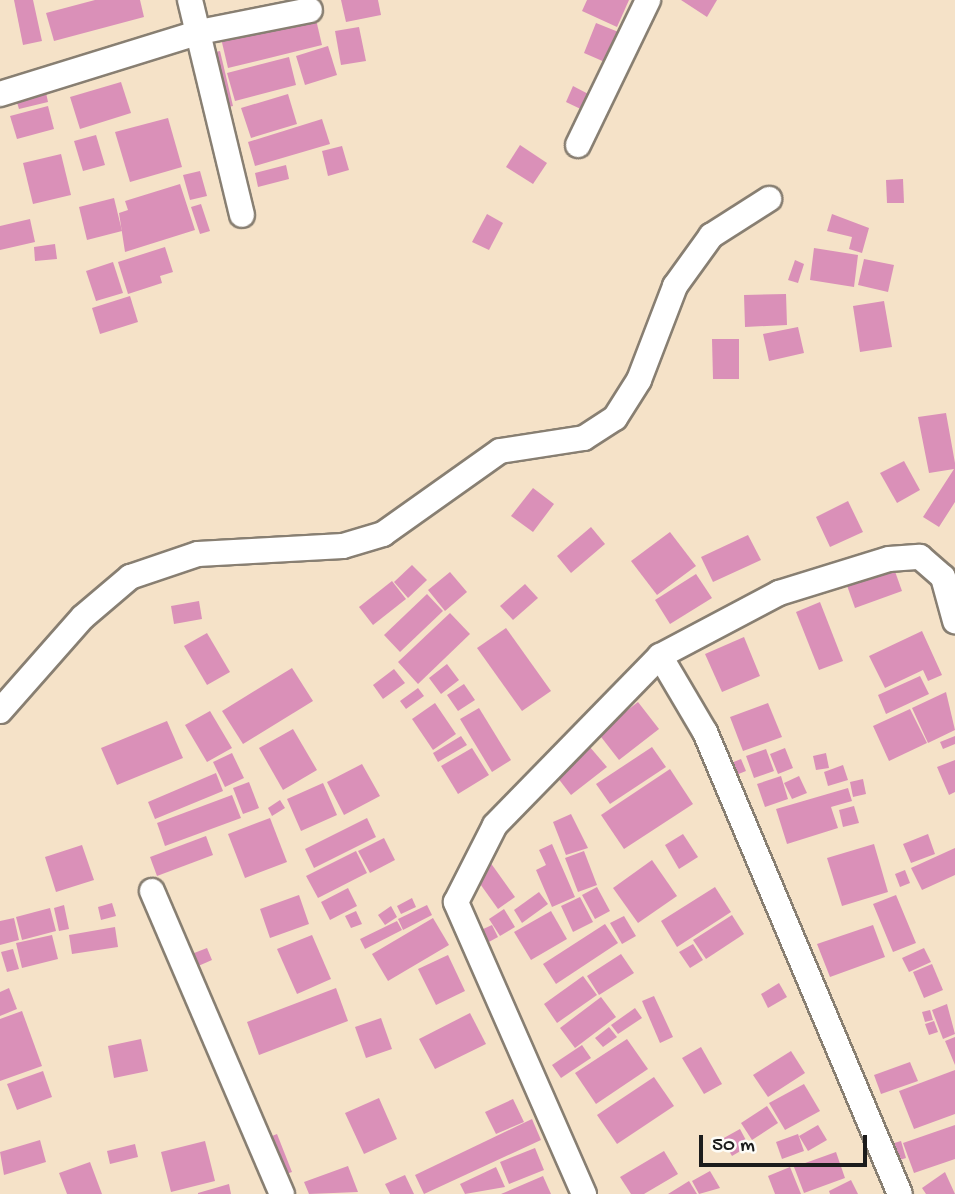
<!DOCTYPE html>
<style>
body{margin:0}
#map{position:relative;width:955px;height:1194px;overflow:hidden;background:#f5e2c8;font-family:"Gochi Hand",sans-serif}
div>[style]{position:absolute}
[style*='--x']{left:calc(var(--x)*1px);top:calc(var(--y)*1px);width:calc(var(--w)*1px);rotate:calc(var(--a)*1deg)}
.building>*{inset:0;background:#da90b8}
.roads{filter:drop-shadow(2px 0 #887f72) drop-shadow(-2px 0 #887f72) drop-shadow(0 2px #887f72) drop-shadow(0 -2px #887f72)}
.minor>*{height:24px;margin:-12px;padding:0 12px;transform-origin:12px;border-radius:12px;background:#fff}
span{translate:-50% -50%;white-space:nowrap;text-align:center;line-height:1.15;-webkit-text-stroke:7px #fdfcf7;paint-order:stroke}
.scale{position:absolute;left:699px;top:1135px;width:168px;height:32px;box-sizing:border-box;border:4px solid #1c1c1c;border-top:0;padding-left:9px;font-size:21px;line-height:24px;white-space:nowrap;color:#1c1c1c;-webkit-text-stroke:5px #fdfcf7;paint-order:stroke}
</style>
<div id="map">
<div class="building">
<i style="clip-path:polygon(14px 0,33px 0,42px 41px,23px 45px)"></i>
<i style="clip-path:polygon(95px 0,140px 0,144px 17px,54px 41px,46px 13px)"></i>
<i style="clip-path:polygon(341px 0,378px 0,381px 15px,346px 22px)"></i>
<i style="clip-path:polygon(587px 0,629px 0,617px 27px,582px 11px)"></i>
<i style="clip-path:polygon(681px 0,717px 0,707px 17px)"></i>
<i style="clip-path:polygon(314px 11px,322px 45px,228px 68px,220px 34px)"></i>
<i style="clip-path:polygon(596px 23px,626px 35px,614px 66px,584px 53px)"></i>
<i style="clip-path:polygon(359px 27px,366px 61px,341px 65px,335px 31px)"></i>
<i style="clip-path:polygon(328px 46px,337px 75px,305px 85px,296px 56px)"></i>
<i style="clip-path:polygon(220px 51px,233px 106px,218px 109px,206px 54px)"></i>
<i style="clip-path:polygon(289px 57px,296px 85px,235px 101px,227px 73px)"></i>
<i style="clip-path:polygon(121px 82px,131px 113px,80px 129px,70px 97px)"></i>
<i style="clip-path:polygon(573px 86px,596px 98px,589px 113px,566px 102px)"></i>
<i style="clip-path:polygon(45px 88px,48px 102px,19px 109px,15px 96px)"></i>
<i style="clip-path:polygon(288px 94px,297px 124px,251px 138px,241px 108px)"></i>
<i style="clip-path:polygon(48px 106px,54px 129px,17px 139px,10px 116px)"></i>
<i style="clip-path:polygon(168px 118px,182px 167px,130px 182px,115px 132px)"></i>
<i style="clip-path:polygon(322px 119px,330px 144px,255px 166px,248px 142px)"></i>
<i style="clip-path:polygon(96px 135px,105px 165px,83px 171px,74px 141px)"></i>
<i style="clip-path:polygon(520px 145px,547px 163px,533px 184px,506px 167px)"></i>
<i style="clip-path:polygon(342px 146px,349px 170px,328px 176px,322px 151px)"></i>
<i style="clip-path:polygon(61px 154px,71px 195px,33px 204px,23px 163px)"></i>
<i style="clip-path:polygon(286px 165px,289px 179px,258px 187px,255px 173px)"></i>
<i style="clip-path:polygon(200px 171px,207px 196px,190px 200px,183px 175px)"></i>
<i style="clip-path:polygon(903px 179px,904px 203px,887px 203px,886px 180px)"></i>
<i style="clip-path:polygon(180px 184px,195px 230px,125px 252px,119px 213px,128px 210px,125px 201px)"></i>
<i style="clip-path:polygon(114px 198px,122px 231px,87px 240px,79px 207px)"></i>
<i style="clip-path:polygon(201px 204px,210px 231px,200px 234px,191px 207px)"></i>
<i style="clip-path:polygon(487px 214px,503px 223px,489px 250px,472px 242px)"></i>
<i style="clip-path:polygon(832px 214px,869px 228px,862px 253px,849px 249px,852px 237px,827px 231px)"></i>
<i style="clip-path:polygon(30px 219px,35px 242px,0 250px,0 226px)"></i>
<i style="clip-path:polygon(55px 244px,57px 259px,35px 261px,34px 247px)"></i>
<i style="clip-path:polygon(165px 247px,173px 272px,160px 276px,162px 283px,128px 294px,118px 262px)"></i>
<i style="clip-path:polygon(814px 248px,858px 255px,854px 287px,810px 280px)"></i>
<i style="clip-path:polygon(864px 259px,894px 265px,888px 292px,858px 285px)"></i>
<i style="clip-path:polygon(795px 260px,804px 264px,798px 283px,788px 280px)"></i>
<i style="clip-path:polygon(113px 262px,123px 293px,96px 301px,86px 271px)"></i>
<i style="clip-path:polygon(786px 294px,787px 325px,745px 327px,744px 295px)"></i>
<i style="clip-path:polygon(130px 296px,138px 322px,100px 334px,92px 308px)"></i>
<i style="clip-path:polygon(884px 301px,892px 347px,860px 352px,853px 306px)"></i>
<i style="clip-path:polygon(798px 327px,804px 353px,769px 361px,763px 334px)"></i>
<i style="clip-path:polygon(712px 339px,739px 339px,739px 379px,713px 379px)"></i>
<i style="clip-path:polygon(946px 413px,955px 463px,955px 502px,939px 527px,923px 517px,954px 469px,929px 473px,918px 417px)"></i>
<i style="clip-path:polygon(904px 461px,920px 490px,897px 503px,880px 473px)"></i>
<i style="clip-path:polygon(533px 488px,554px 504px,533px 532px,511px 516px)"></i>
<i style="clip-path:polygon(848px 501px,863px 532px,830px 547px,816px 517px)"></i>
<i style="clip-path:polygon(591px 527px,605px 544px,571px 573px,557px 556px)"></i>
<i style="clip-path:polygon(670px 532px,696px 566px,657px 595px,631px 561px)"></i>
<i style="clip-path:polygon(748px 535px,761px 560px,713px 582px,701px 557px)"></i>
<i style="clip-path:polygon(892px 563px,902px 591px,855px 608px,845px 580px)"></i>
<i style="clip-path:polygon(412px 565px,427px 580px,408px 598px,394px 582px)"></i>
<i style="clip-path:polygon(450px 572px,467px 592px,445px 611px,428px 590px)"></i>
<i style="clip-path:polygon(696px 574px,712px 598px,670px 624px,655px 600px)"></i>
<i style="clip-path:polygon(392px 581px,406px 599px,373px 625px,359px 607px)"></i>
<i style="clip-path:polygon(525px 584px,538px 598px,513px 620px,500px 606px)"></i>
<i style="clip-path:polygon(427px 594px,443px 611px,400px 652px,384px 635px)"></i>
<i style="clip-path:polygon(199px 601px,202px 619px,174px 624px,171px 606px)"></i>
<i style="clip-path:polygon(820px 602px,843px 661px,819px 670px,796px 612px)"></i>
<i style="clip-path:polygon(450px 613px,470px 634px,418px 684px,398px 662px)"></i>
<i style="clip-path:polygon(506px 628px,551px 691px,522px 711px,477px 648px)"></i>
<i style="clip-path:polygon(922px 631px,942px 675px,928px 681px,923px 670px,885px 688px,869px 656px)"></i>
<i style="clip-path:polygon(207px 633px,230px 672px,207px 685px,184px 646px)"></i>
<i style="clip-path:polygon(744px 637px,760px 676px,722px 692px,705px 654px)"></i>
<i style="clip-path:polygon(447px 664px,459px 680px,441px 694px,429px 678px)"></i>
<i style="clip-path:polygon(292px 668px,313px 701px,243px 744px,222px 711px)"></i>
<i style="clip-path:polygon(394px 669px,405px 683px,383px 699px,373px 685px)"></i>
<i style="clip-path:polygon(920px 676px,929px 694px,886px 714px,878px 695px)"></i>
<i style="clip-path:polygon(464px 684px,475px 700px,458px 711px,447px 695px)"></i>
<i style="clip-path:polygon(418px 688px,424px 696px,406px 709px,400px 701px)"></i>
<i style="clip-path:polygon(946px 692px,955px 730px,928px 743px,912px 708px)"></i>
<i style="clip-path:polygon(638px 702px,659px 729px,619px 760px,598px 733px)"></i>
<i style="clip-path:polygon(435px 703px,456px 734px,433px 750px,412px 719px)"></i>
<i style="clip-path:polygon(768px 703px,782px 737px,743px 751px,730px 717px)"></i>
<i style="clip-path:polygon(479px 708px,511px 760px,492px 772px,460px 719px)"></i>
<i style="clip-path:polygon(910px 709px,927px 743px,889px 761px,873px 726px)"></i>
<i style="clip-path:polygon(210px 711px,232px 748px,207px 762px,185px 725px)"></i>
<i style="clip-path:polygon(167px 721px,183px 758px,117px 785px,101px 748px)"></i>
<i style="clip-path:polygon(293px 729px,317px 770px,283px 790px,259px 748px)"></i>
<i style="clip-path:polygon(461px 736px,467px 745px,438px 762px,433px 753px)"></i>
<i style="clip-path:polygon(955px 736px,955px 744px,943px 749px,940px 742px)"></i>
<i style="clip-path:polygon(589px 746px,607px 767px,571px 795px,554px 773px)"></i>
<i style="clip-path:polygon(652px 747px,666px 767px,610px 804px,596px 784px)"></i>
<i style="clip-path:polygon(472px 748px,489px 775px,458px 794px,441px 766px)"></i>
<i style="clip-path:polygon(785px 748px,793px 768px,778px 774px,770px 754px)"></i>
<i style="clip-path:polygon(766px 749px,774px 771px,754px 778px,746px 756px)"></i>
<i style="clip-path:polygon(232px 753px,244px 778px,225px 787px,213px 762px)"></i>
<i style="clip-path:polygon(826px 753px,829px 768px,816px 770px,813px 756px)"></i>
<i style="clip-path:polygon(741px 759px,746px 771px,731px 777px,726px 765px)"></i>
<i style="clip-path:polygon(955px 760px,955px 792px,949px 795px,937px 767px)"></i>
<i style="clip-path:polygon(362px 764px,380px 796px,344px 815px,327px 782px)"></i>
<i style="clip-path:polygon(843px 765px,848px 780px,828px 786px,824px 772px)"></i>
<i style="clip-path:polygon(670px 769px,693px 804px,624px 849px,601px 815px)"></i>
<i style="clip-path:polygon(216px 773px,223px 791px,155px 819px,148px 802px)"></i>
<i style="clip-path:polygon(781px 776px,788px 799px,765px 807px,757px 784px)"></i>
<i style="clip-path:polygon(799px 776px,807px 793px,792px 799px,784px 783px)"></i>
<i style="clip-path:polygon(863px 779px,866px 794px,853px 797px,850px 782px)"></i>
<i style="clip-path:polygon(249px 782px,259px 808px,243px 814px,233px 788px)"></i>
<i style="clip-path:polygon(323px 783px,337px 815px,301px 831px,287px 799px)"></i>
<i style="clip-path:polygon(848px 788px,852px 801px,831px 807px,838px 828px,787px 844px,776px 809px)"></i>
<i style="clip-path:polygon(232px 795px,241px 818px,165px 846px,157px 823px)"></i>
<i style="clip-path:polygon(280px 800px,285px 808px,272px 816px,268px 808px)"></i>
<i style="clip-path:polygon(854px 806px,859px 823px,843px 827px,839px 810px)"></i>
<i style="clip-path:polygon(571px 814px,588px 848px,566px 855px,553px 822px)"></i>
<i style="clip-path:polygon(270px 818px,287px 862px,245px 878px,228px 834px)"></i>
<i style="clip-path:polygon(367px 818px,376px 837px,314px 868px,305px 849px)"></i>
<i style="clip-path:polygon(683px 834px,698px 857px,679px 869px,665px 845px)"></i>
<i style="clip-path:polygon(928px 834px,935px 854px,911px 863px,903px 844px)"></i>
<i style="clip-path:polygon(206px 836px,213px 855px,157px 876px,150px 857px)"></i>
<i style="clip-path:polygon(384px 838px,395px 860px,370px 873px,358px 851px)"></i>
<i style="clip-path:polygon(552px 844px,575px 897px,552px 907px,536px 870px,546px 865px,539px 850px)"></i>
<i style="clip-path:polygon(874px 844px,888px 892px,842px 906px,827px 858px)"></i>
<i style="clip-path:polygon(82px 845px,94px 880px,56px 892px,45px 857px)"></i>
<i style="clip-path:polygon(955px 848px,955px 875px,922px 890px,911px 868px)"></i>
<i style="clip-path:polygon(356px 851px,367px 873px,318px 898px,306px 876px)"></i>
<i style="clip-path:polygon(584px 851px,597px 885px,578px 892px,565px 858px)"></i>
<i style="clip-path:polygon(652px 860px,677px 896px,638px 923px,613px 888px)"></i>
<i style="clip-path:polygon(490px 862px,515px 897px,498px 909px,473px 874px)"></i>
<i style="clip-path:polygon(905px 870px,910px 883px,900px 887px,895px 874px)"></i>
<i style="clip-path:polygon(597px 887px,610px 911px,595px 919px,582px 895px)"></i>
<i style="clip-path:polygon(715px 887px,731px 912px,677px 947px,661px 921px)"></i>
<i style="clip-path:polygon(348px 888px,357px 906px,330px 920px,321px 902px)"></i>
<i style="clip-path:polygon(539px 892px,548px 904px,522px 923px,514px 910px)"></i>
<i style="clip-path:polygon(299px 895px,309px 924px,270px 938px,260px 909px)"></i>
<i style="clip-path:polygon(896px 895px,916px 943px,893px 952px,873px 904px)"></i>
<i style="clip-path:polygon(580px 897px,593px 922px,573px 932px,561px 906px)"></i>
<i style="clip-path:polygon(412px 898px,416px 907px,401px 914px,397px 906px)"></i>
<i style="clip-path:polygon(112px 903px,116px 916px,101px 920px,98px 907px)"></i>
<i style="clip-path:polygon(64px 905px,69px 929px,59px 931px,54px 908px)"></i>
<i style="clip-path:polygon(427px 905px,432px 915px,403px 930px,398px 919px)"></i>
<i style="clip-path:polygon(391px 906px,397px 917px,385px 925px,378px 915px)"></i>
<i style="clip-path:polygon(50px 908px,56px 931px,22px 940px,16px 917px)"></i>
<i style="clip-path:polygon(504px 909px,515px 927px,500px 936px,489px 919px)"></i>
<i style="clip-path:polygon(356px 911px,362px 924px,351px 928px,345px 916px)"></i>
<i style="clip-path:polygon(551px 911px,567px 939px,531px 960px,514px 932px)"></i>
<i style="clip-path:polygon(732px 915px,744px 934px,706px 959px,693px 940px)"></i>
<i style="clip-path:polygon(624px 916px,636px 936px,622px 944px,610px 923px)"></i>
<i style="clip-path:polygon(14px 918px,19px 940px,0 945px,0 921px)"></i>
<i style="clip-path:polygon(433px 918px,449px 945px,388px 981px,372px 954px)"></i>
<i style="clip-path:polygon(397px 921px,402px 930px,365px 949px,360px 939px)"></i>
<i style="clip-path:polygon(605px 924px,618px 943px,556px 984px,543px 964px)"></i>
<i style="clip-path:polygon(492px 925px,498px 937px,487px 943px,481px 930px)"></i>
<i style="clip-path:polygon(873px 925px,885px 957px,830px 977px,817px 944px)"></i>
<i style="clip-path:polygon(115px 927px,118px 947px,72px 954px,69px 935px)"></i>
<i style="clip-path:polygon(52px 935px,58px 959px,22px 968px,16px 943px)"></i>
<i style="clip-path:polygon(312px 935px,331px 979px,297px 994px,277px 949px)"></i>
<i style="clip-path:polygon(693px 944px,703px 960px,690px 968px,679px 952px)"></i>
<i style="clip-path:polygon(207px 948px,212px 960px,189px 970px,184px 957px)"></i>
<i style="clip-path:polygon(924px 948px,931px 962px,909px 972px,902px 958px)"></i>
<i style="clip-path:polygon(13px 949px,19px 969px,7px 972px,1px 952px)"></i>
<i style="clip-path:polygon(621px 954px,634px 973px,599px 995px,587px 976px)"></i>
<i style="clip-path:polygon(448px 955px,465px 991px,436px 1005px,418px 969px)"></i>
<i style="clip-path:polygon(932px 964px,943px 990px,924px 998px,913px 972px)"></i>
<i style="clip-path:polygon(583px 976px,597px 995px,557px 1023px,544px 1004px)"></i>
<i style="clip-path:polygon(779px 983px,787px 997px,768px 1008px,761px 994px)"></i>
<i style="clip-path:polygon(9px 988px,17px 1009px,0 1016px,0 992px)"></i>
<i style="clip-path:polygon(336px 988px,348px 1021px,259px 1055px,247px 1022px)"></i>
<i style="clip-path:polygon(654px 996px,673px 1037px,660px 1043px,642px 1001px)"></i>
<i style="clip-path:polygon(601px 997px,616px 1017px,575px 1048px,560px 1028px)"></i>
<i style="clip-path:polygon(947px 1004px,955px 1034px,943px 1039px,932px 1010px)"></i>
<i style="clip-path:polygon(635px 1008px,642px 1018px,618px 1034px,611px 1025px)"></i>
<i style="clip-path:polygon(930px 1010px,933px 1020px,925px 1022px,922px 1012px)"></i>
<i style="clip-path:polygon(22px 1011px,42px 1066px,0 1081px,0 1019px)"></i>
<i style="clip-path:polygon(470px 1013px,486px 1044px,435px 1069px,419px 1039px)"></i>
<i style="clip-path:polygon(381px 1018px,392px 1049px,366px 1058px,355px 1027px)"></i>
<i style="clip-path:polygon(934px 1021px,938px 1032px,929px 1035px,925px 1024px)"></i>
<i style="clip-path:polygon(609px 1027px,617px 1037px,603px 1047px,595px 1038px)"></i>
<i style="clip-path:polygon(955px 1037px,955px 1065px,945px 1041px)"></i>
<i style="clip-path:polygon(141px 1039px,148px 1071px,114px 1078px,108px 1046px)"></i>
<i style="clip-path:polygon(627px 1039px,648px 1069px,596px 1104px,575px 1073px)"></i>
<i style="clip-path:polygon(582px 1045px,591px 1058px,561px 1078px,552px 1065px)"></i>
<i style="clip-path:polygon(701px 1047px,722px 1084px,704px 1094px,682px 1058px)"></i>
<i style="clip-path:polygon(791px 1051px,805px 1073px,768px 1097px,753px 1075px)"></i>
<i style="clip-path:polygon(910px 1062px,918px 1081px,881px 1094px,874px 1075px)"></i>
<i style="clip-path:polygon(955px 1070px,955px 1114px,914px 1129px,899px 1091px)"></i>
<i style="clip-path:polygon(43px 1071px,52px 1097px,17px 1110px,7px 1084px)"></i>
<i style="clip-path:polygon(654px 1077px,674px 1106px,617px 1144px,597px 1115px)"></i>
<i style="clip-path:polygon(804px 1084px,820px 1111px,785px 1130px,769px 1103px)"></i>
<i style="clip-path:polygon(379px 1098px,397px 1139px,364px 1154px,345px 1113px)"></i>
<i style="clip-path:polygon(513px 1099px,524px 1122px,496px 1134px,485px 1112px)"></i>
<i style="clip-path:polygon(767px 1106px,778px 1123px,752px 1140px,741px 1123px)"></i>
<i style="clip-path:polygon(532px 1119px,541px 1140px,424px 1194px,415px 1175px)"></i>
<i style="clip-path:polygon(818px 1125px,827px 1140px,808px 1151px,799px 1136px)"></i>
<i style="clip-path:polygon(955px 1125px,955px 1159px,914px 1173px,903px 1143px)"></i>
<i style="clip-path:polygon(740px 1129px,749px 1146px,732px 1156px,722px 1139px)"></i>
<i style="clip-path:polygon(277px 1134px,292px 1172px,277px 1177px,262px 1140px)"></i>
<i style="clip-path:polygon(798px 1134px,804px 1151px,782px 1159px,776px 1142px)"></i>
<i style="clip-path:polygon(40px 1140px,46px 1162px,4px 1175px,0 1152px)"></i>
<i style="clip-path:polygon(205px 1141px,215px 1181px,171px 1192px,161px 1152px)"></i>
<i style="clip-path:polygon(901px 1141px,906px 1158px,889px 1163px,884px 1146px)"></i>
<i style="clip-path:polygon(135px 1144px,138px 1157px,110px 1164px,107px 1151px)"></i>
<i style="clip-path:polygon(535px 1148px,544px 1170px,509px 1184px,500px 1162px)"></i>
<i style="clip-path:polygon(664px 1151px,678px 1174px,644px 1194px,631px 1194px,620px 1177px)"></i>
<i style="clip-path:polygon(836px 1152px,845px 1178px,804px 1193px,794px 1167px)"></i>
<i style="clip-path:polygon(90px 1162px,102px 1194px,67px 1194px,59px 1173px)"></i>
<i style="clip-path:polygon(348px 1166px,358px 1192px,309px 1194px,304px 1182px)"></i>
<i style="clip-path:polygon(496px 1167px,505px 1187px,465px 1194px,460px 1184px)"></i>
<i style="clip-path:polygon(790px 1167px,801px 1194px,775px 1194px,768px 1176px)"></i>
<i style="clip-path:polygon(710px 1171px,720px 1188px,699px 1194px,692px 1181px)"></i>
<i style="clip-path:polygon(945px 1172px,955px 1194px,926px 1194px,922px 1188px)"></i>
<i style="clip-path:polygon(405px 1175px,414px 1194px,390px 1194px,385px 1184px)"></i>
<i style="clip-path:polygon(543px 1176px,551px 1194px,501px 1194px)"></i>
<i style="clip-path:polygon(851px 1180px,858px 1194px,830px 1194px,829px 1191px)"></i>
<i style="clip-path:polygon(689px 1181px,697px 1194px,668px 1194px)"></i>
<i style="clip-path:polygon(229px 1184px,231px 1194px,198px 1194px,198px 1193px)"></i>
</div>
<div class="roads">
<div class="minor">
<i style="--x:190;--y:0;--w:221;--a:76.4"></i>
<i style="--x:0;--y:94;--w:209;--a:-17.2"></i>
<i style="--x:200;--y:32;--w:112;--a:-11.3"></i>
<i style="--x:578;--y:145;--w:161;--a:-64.2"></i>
<i style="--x:660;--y:656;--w:88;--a:59.4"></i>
<i style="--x:705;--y:732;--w:501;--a:67.12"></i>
<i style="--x:0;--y:711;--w:125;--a:-48.6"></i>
<i style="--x:83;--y:617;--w:62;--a:-40.4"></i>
<i style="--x:130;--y:577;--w:72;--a:-18.7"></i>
<i style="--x:198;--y:554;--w:145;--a:-3.2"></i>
<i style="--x:343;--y:546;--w:42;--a:-16.7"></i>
<i style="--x:383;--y:534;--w:143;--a:-35.4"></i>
<i style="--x:500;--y:451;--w:85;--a:-8.8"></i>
<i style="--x:584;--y:438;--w:37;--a:-33"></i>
<i style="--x:615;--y:418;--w:45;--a:-57.7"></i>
<i style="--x:639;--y:380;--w:101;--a:-69"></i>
<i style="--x:675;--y:286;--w:62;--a:-54.2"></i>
<i style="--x:711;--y:236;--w:69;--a:-32.5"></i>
<i style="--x:152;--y:891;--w:330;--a:66.8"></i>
<i style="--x:584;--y:1194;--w:319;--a:-113.7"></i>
<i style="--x:456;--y:902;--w:86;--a:-63.1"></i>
<i style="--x:495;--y:825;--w:236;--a:-45.7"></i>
<i style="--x:660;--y:656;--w:135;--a:-27.9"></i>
<i style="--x:779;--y:593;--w:115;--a:-17.2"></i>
<i style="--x:889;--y:559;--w:31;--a:-4"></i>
<i style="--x:920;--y:557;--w:30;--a:41"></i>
<i style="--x:943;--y:577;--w:46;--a:74.7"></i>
</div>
</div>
<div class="scale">50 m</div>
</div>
